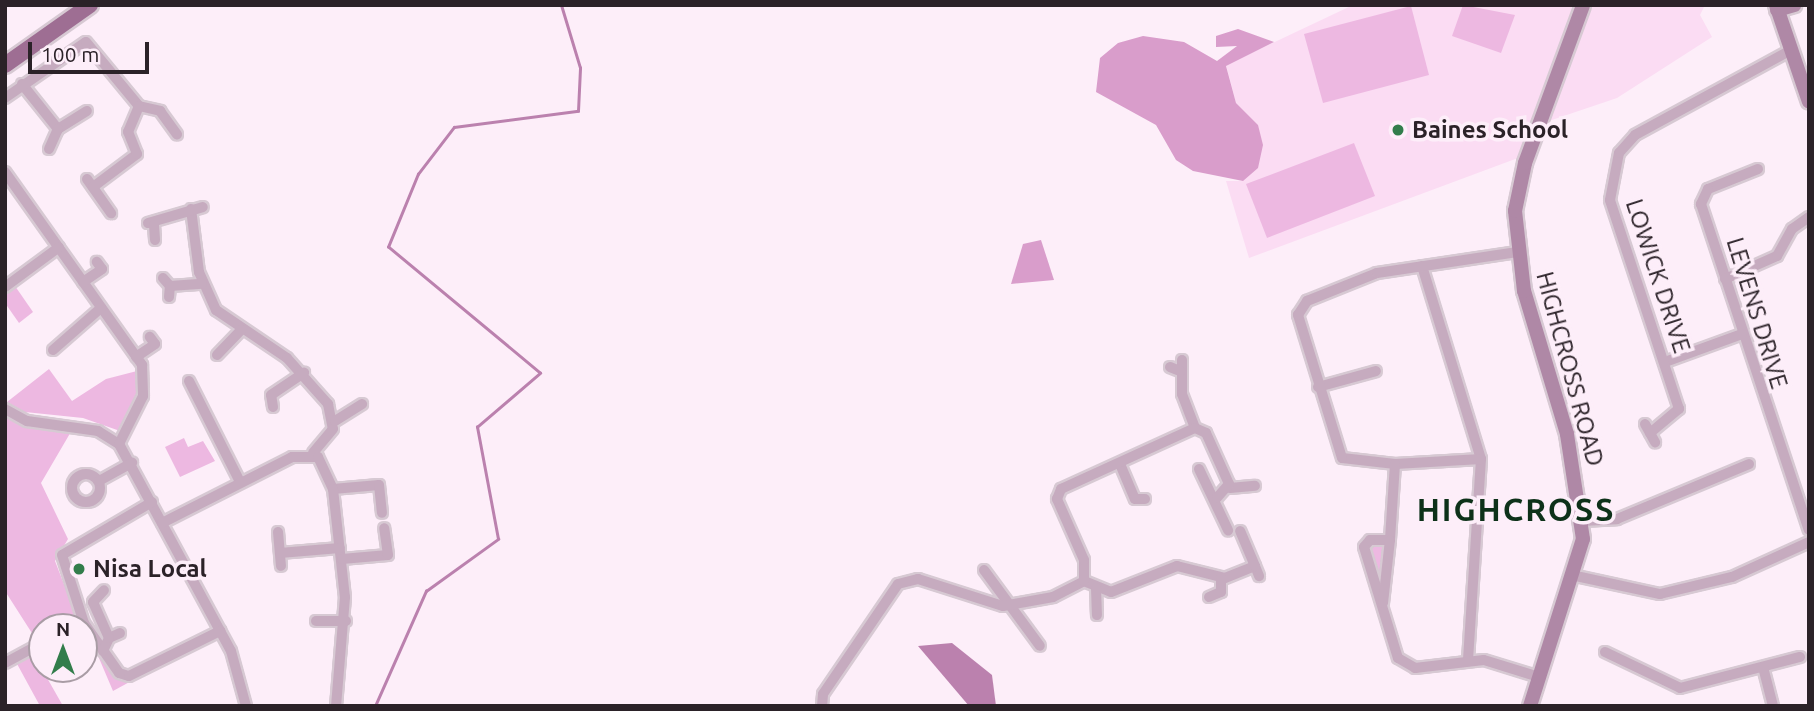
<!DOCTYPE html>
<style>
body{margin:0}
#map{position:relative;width:1814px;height:711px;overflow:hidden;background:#fdeef9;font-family:Ubuntu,sans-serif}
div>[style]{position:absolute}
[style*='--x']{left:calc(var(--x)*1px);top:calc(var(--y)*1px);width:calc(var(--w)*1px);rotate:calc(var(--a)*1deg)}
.built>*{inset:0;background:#fbdcf3}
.green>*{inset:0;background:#edb8e1}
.forest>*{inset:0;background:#d99dcb}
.water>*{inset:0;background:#bb81ae}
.stream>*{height:2.5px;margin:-1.25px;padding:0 1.25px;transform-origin:1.25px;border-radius:1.25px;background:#bb81ae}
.roads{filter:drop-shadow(2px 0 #d7c9d3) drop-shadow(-2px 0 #d7c9d3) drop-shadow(0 2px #d7c9d3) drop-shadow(0 -2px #d7c9d3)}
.street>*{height:10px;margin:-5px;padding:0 5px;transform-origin:5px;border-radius:5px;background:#c6abbf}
.street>.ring{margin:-5px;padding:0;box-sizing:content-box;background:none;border:10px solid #c6abbf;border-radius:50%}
.secondary>*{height:14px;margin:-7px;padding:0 7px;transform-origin:7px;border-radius:7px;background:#af88a6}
.primary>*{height:16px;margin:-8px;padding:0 8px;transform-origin:8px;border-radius:8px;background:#9e6e93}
.dots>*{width:19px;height:19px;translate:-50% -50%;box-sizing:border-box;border:4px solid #fdeef9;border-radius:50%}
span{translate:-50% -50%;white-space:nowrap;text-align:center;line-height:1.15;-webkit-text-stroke:7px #fdeef9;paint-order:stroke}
.poi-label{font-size:24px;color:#2b2228;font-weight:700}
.left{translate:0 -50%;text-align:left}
.street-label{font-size:24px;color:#2b2228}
.district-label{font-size:32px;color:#0d3119;font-weight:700;letter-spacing:2px}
.frame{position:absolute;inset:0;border:7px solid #2b2228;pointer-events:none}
.north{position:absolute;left:28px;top:613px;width:70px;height:70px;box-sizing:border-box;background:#fdeef9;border:2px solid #a99ca5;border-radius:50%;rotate:0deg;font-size:19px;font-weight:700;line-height:28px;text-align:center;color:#2b2228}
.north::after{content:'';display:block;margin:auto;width:24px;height:32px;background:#327d4b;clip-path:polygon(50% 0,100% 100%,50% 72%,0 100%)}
.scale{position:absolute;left:28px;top:42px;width:121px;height:32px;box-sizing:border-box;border:4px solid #2b2228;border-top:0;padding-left:9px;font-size:21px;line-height:24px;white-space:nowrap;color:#2b2228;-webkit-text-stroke:5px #fdeef9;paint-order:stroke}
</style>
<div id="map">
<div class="built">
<i style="clip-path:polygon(1353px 5px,1705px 5px,1700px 15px,1712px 37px,1617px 98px,1540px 124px,1529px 154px,1249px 258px,1226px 181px,1243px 181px,1258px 125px,1236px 103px,1226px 65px)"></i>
</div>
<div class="green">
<i style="clip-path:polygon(1463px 5px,1515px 15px,1501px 53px,1452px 36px)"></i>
<i style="clip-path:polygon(1411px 6px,1429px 75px,1323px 103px,1304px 34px)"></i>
<i style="clip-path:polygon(1354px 143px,1375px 196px,1267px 238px,1246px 184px)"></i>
<i style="clip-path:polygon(15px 286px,33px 312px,19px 323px,5px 303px,5px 293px)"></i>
<i style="clip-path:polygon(49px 369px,72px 401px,106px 379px,137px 371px,138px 392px,120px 431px,83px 418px,25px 412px,7px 402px)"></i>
<i style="clip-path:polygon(5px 413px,72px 430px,41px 483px,68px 539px,55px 561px,76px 615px,64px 627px,42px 627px,37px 641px,5px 591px)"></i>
<i style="clip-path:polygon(184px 438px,188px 447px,203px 441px,215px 461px,180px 477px,165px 447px)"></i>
<i style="clip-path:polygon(1390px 540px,1383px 603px,1366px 543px)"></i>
<i style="clip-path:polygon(84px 623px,123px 678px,135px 679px,113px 691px)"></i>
<i style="clip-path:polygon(34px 653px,42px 669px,63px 706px,40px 706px,16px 662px)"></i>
</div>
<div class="forest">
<i style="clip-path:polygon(1238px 29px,1274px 42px,1226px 66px,1236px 103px,1258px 125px,1263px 145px,1258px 168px,1243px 181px,1193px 171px,1176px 160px,1156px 125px,1096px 92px,1100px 58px,1118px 43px,1143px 36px,1184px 42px,1217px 61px,1237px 46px,1216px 47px,1216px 36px)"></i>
<i style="clip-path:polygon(1041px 240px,1054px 280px,1011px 284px,1023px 244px)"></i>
</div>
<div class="water">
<i style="clip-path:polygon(952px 643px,992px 675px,996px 706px,969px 706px,918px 646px)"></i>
</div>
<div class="stream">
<i style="--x:375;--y:706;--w:126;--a:-66.1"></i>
<i style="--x:426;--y:591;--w:89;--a:-35.8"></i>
<i style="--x:498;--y:539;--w:114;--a:-100.6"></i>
<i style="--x:477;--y:427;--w:83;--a:-40.6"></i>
<i style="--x:540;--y:373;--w:197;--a:-140.3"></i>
<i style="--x:388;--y:247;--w:79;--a:-67.7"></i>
<i style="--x:418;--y:174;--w:59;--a:-52.5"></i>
<i style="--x:454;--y:127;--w:125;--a:-7.4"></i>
<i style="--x:578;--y:111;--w:43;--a:-87.3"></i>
<i style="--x:580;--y:68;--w:66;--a:-106.8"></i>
</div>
<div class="roads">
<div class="street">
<i style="--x:22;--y:84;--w:58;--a:51.3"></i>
<i style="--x:58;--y:129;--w:34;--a:-32"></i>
<i style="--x:5;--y:98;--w:98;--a:-34.7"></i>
<i style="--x:86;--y:42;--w:83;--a:50.4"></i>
<i style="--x:139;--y:106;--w:22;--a:13"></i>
<i style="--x:160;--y:111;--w:29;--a:54"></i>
<i style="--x:49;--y:149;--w:22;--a:-66"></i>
<i style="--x:1758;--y:169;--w:54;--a:158.2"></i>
<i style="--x:1708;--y:189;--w:17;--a:115"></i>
<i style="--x:1701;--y:204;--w:343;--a:71.7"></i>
<i style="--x:5;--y:172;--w:237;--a:54.6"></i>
<i style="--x:142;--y:365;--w:31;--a:88"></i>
<i style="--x:143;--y:396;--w:54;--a:116.6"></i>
<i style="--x:87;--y:179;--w:42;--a:54.8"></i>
<i style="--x:93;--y:187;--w:55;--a:-36.9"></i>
<i style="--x:137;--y:154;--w:24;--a:-112"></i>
<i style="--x:128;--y:132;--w:28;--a:-67"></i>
<i style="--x:191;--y:209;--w:64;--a:82.8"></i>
<i style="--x:199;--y:272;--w:42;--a:65.9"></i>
<i style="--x:216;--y:310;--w:86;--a:34.1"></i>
<i style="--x:287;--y:358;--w:62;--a:48.3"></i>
<i style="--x:328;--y:404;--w:25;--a:79"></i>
<i style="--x:333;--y:429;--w:31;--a:130"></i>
<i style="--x:148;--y:223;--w:57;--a:-16.2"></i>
<i style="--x:154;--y:225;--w:15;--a:86"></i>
<i style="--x:1422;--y:266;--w:202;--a:73"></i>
<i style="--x:1481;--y:459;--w:202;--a:93.7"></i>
<i style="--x:163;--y:278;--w:11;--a:49"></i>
<i style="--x:1725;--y:279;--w:57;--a:-23.9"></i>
<i style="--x:1777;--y:256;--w:31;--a:-61"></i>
<i style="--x:1792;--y:229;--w:21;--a:-35"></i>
<i style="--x:83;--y:282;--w:23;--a:-34"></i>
<i style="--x:102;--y:269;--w:9;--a:-126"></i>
<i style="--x:5;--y:287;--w:67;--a:-36.5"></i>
<i style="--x:169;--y:297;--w:11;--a:-85"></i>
<i style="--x:170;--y:286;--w:32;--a:-4"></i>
<i style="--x:53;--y:350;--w:64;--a:-41.2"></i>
<i style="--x:217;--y:355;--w:35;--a:-46"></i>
<i style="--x:136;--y:357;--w:23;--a:-34"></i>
<i style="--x:155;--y:344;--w:9;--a:-126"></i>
<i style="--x:1182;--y:360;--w:34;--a:90"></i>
<i style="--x:1182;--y:394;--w:36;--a:69"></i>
<i style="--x:1665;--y:362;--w:82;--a:-20"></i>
<i style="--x:1170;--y:367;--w:11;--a:22"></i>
<i style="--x:189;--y:381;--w:113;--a:63.2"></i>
<i style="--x:1318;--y:387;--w:60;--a:-15.4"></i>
<i style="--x:273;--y:407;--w:12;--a:-99"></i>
<i style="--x:271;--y:395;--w:40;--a:-34"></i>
<i style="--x:5;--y:409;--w:25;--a:29"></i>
<i style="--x:27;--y:421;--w:72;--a:8"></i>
<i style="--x:98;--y:431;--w:25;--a:32"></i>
<i style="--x:119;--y:444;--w:235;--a:61.6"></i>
<i style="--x:231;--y:651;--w:57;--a:74.7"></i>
<i style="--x:335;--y:421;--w:32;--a:-32"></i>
<i style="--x:1645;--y:424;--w:21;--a:61"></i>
<i style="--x:1650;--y:433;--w:38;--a:-40"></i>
<i style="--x:1679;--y:409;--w:220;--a:-108.3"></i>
<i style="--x:1610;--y:200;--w:48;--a:-79.2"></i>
<i style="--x:1619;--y:153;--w:24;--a:-48"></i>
<i style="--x:1635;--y:135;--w:178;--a:-28.6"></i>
<i style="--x:1481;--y:459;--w:86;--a:176.7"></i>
<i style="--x:1395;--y:464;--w:53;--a:-173.5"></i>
<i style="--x:1342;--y:458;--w:150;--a:-107.1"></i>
<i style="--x:1298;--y:315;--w:17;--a:-57"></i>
<i style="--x:1307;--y:301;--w:75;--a:-21.8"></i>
<i style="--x:1377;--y:273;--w:142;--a:-8.5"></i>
<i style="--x:1120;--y:464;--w:38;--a:67"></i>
<i style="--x:1135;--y:499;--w:10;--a:0"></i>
<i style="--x:1395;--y:464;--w:76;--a:93.8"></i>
<i style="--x:1390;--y:540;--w:20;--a:180"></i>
<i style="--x:1370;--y:540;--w:9;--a:131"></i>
<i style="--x:1364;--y:547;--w:116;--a:73"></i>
<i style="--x:1398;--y:658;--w:20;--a:30"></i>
<i style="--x:1415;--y:668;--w:69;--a:-6.6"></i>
<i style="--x:1484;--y:660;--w:58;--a:17.2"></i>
<i style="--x:1199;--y:469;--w:68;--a:64.6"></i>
<i class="ring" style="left:72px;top:474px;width:18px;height:18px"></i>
<i style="--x:99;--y:481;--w:38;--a:-29"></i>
<i style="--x:1230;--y:488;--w:25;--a:-5"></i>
<i style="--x:333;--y:489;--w:46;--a:-5"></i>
<i style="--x:379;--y:485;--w:28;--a:84"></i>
<i style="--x:152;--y:502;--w:104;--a:149.5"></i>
<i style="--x:62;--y:555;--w:71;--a:72.1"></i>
<i style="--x:84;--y:623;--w:61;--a:55"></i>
<i style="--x:119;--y:673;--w:10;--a:17"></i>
<i style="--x:129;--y:676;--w:102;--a:-26.3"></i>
<i style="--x:1582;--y:521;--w:35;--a:-3"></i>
<i style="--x:1617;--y:519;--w:143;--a:-22.6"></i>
<i style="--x:162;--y:523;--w:146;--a:-26.9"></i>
<i style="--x:292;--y:457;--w:26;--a:0"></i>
<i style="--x:318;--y:457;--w:35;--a:65"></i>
<i style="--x:333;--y:489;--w:109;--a:83.7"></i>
<i style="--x:345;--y:597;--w:109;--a:94.7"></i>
<i style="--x:278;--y:532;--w:34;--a:85"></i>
<i style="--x:280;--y:553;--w:60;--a:-4.8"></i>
<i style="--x:342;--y:559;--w:46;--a:-5"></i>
<i style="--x:388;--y:555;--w:27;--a:-98"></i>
<i style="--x:1255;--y:566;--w:11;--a:68"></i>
<i style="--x:984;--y:570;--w:94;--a:53.6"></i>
<i style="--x:1576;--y:576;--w:86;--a:12.1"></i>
<i style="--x:1660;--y:594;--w:74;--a:-13.3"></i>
<i style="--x:1732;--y:577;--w:85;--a:-24.4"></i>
<i style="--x:1084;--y:581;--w:29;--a:22"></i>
<i style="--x:1111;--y:592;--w:71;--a:-21.5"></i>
<i style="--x:1177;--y:566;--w:49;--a:14"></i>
<i style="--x:1225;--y:578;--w:32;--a:-22"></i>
<i style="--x:1255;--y:566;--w:38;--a:-113"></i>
<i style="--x:1096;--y:588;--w:27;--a:88"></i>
<i style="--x:1209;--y:597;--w:13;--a:-23"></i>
<i style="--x:1221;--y:592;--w:13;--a:-90"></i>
<i style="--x:1383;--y:603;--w:63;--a:-83.7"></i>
<i style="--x:316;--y:621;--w:30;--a:0"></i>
<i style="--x:109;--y:638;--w:12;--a:-24"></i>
<i style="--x:103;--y:651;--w:14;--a:-65"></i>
<i style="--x:109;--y:638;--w:39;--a:-114"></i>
<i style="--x:93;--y:602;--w:16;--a:-47"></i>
<i style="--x:1605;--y:652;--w:83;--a:25.6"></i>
<i style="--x:1680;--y:688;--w:124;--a:-14.5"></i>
<i style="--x:5;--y:663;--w:42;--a:-28.4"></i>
<i style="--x:1763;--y:667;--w:40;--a:75.6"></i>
<i style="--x:822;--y:706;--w:12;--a:-85"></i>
<i style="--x:823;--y:694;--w:133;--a:-55.7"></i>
<i style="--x:898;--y:584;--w:21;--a:-14"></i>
<i style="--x:918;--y:579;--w:89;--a:17.6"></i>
<i style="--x:1003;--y:606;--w:51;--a:-10.2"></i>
<i style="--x:1053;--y:597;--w:35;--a:-27"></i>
<i style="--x:1084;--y:581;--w:21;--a:-90"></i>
<i style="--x:1084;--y:560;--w:67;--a:-113.9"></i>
<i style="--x:1057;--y:499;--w:11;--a:-68"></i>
<i style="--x:1061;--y:489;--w:147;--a:-24.5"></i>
<i style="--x:1195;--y:428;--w:12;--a:24"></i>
<i style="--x:1206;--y:433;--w:56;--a:65.7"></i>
<i style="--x:1229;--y:484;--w:18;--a:131"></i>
</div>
<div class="secondary">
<i style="--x:1776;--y:5;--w:102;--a:71.2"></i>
<i style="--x:1777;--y:10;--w:18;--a:-16"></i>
<i style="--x:1530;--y:706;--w:175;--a:-72.4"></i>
<i style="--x:1583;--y:539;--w:106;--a:-98.7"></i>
<i style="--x:1567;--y:434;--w:149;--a:-106.7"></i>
<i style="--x:1524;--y:291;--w:81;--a:-96.4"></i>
<i style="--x:1515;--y:211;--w:49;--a:-78.2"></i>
<i style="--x:1525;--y:163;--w:168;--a:-69.8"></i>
</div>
<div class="primary">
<i style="--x:5;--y:65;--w:104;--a:-35.2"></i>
</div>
</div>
<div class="dots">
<i style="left:1398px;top:130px;background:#327d4b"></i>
<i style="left:79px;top:569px;background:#327d4b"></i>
</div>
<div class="poi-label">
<span class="left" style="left:1412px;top:130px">Baines School</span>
<span class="left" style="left:93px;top:569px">Nisa Local</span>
</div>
<div class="street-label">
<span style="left:1658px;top:276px;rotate:72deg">LOWICK DRIVE</span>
<span style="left:1757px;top:313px;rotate:73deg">LEVENS DRIVE</span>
<span style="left:1570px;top:369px;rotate:75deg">HIGHCROSS ROAD</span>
</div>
<div class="district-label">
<span style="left:1516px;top:509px">HIGHCROSS</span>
</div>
<div class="frame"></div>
<div class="north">N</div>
<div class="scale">100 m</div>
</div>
